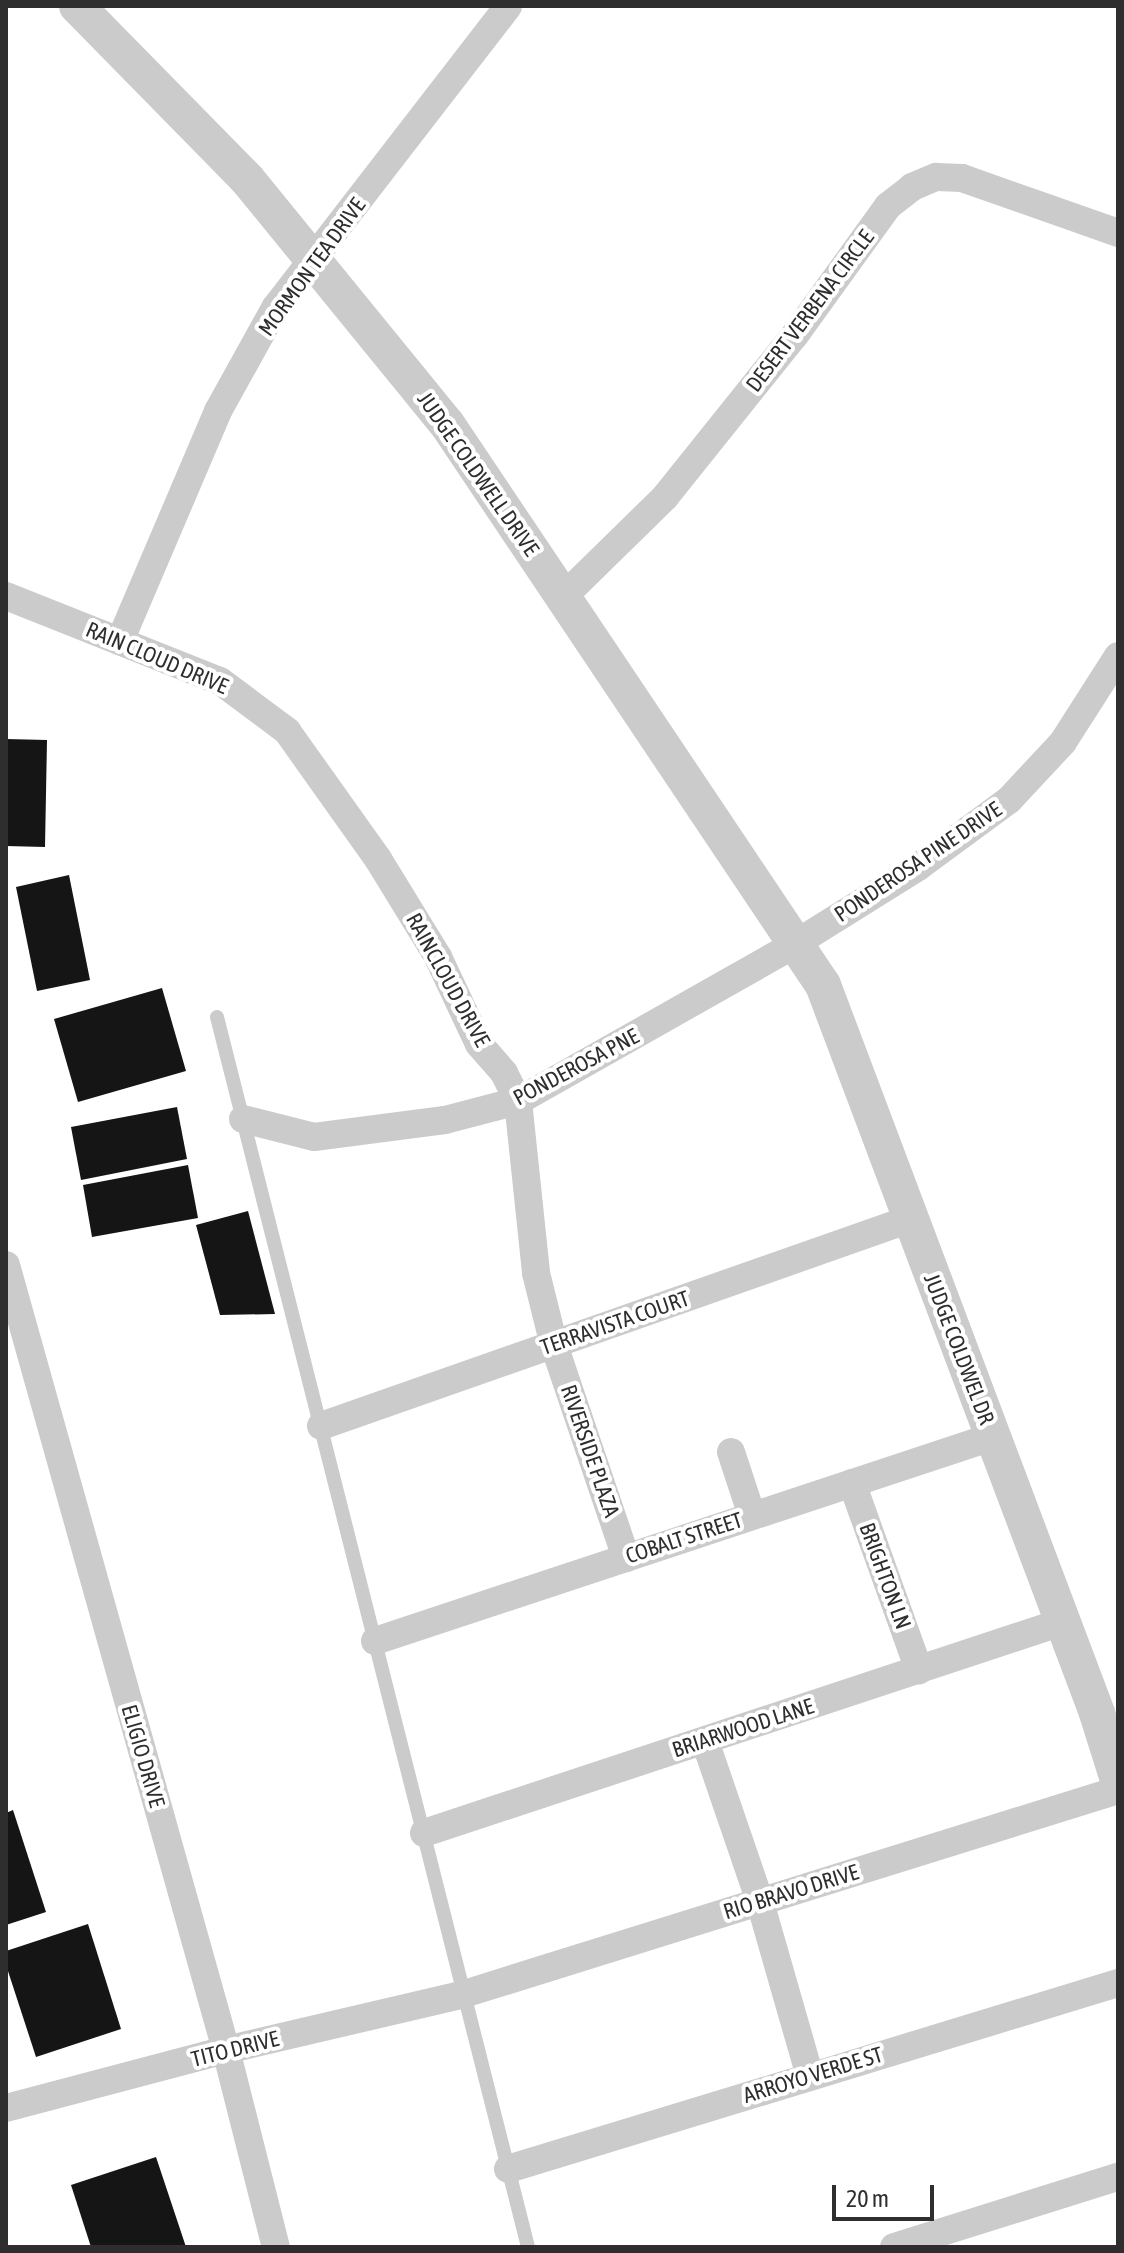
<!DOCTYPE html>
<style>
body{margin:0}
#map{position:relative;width:1124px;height:2253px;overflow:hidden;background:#fff;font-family:"Asap Condensed",sans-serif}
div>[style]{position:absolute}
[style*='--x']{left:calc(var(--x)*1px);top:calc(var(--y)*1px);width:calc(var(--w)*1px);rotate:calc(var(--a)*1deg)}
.building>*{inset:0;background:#151515}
.service>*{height:14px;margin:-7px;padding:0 7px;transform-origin:7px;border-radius:7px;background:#cbcbcb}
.minor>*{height:28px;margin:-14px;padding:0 14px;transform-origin:14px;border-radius:14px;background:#cbcbcb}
.tertiary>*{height:36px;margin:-18px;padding:0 18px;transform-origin:18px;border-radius:18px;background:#cbcbcb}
span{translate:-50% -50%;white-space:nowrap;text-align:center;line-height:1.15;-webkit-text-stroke:8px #fff;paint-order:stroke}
.street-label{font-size:22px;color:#2e2e2e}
.frame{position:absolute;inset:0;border:8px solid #2e2e2e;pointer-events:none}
.scale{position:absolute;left:832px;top:2185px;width:102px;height:36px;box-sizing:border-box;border:4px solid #2e2e2e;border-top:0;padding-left:10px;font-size:24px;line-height:28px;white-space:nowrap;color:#2e2e2e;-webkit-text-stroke:6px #fff;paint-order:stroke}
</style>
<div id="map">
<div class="building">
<i style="clip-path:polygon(6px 739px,47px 740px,45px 847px,6px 846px)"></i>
<i style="clip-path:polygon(69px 875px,90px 980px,37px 991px,16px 887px)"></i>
<i style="clip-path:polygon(162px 988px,186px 1071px,78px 1102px,54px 1019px)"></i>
<i style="clip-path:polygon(177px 1107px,187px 1159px,81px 1180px,71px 1127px)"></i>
<i style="clip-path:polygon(188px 1165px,198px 1218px,92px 1237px,83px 1185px)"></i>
<i style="clip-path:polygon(248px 1211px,275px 1314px,220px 1315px,196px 1225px)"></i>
<i style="clip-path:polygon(13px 1810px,46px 1912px,6px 1925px,6px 1813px)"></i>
<i style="clip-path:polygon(88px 1924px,121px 2029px,36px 2057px,6px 1965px,6px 1951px)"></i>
<i style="clip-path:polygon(156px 2157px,186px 2247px,91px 2247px,71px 2185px)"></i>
</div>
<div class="service">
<i style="--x:217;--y:1017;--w:1269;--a:75.81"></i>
</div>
<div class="minor">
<i style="--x:6;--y:596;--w:230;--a:21.7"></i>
<i style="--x:220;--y:681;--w:84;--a:36.7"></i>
<i style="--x:287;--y:731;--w:157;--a:54.6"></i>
<i style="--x:378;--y:859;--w:115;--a:58.5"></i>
<i style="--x:438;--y:957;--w:96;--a:64.8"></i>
<i style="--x:479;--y:1044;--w:38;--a:49"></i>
<i style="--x:504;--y:1073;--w:31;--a:63"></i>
<i style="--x:518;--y:1101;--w:173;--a:84"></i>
<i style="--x:536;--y:1273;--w:74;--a:76"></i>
<i style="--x:554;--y:1345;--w:225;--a:71.3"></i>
<i style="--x:563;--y:597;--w:143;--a:-44.4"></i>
<i style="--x:665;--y:497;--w:208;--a:-51.3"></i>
<i style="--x:795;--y:335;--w:159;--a:-54.2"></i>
<i style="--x:888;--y:206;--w:31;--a:-38"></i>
<i style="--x:912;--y:187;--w:26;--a:-23"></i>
<i style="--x:936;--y:177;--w:26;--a:2"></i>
<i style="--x:962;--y:178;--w:165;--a:19.4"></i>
<i style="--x:120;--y:641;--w:250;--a:-66.9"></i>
<i style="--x:218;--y:411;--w:118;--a:-61"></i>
<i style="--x:275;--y:308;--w:381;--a:-52.3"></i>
<i style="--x:243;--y:1119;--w:73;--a:14.2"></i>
<i style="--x:314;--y:1137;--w:132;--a:-7.4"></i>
<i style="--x:445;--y:1120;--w:75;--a:-14.6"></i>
<i style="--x:518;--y:1101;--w:318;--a:-29.5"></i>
<i style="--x:795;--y:944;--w:145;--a:-32"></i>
<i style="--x:918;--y:867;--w:113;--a:-36.4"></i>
<i style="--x:1009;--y:800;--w:79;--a:-47"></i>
<i style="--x:1063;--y:742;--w:102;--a:-57.4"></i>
<i style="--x:6;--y:1265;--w:815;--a:74.34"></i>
<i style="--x:226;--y:2050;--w:203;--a:75.8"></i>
<i style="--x:321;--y:1426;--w:624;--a:-19.36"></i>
<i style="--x:731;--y:1452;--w:67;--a:71.8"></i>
<i style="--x:852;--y:1483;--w:199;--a:70.3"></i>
<i style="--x:375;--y:1641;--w:650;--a:-18.3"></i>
<i style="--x:705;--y:1741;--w:170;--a:71.1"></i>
<i style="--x:760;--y:1902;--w:181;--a:74"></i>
<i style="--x:424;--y:1833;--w:672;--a:-18.3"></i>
<i style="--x:6;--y:2108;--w:228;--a:-14.8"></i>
<i style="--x:226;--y:2050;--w:244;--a:-13.2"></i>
<i style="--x:464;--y:1994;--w:685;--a:-17.32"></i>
<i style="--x:508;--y:2169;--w:638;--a:-16.96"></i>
<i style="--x:894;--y:2247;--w:235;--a:-17.4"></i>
</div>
<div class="tertiary">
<i style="--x:77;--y:6;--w:243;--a:45.5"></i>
<i style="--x:247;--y:179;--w:316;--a:50.8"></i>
<i style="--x:447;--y:424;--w:675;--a:56.17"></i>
<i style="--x:823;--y:985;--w:778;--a:69.37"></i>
<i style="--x:1097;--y:1713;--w:70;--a:72.6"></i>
</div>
<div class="street-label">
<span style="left:312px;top:267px;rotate:-54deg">MORMON TEA DRIVE</span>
<span style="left:810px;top:311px;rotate:-53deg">DESERT VERBENA CIRCLE</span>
<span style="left:478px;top:474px;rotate:55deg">JUDGE COLDWELL DRIVE</span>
<span style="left:157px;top:658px;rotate:23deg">RAIN CLOUD DRIVE</span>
<span style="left:918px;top:862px;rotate:-34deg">PONDEROSA PINE DRIVE</span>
<span style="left:448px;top:980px;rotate:61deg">RAINCLOUD DRIVE</span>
<span style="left:576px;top:1067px;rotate:-28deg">PONDEROSA PNE</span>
<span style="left:615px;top:1323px;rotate:-19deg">TERRAVISTA COURT</span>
<span style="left:959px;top:1349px;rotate:69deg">JUDGE COLDWEL DR</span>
<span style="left:590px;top:1451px;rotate:71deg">RIVERSIDE PLAZA</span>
<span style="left:684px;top:1538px;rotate:-18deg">COBALT STREET</span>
<span style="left:885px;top:1576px;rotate:70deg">BRIGHTON LN</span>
<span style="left:743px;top:1728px;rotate:-18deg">BRIARWOOD LANE</span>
<span style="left:143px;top:1756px;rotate:74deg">ELIGIO DRIVE</span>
<span style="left:791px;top:1892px;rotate:-17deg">RIO BRAVO DRIVE</span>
<span style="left:235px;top:2049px;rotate:-14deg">TITO DRIVE</span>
<span style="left:813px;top:2075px;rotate:-17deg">ARROYO VERDE ST</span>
</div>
<div class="frame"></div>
<div class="scale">20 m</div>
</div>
